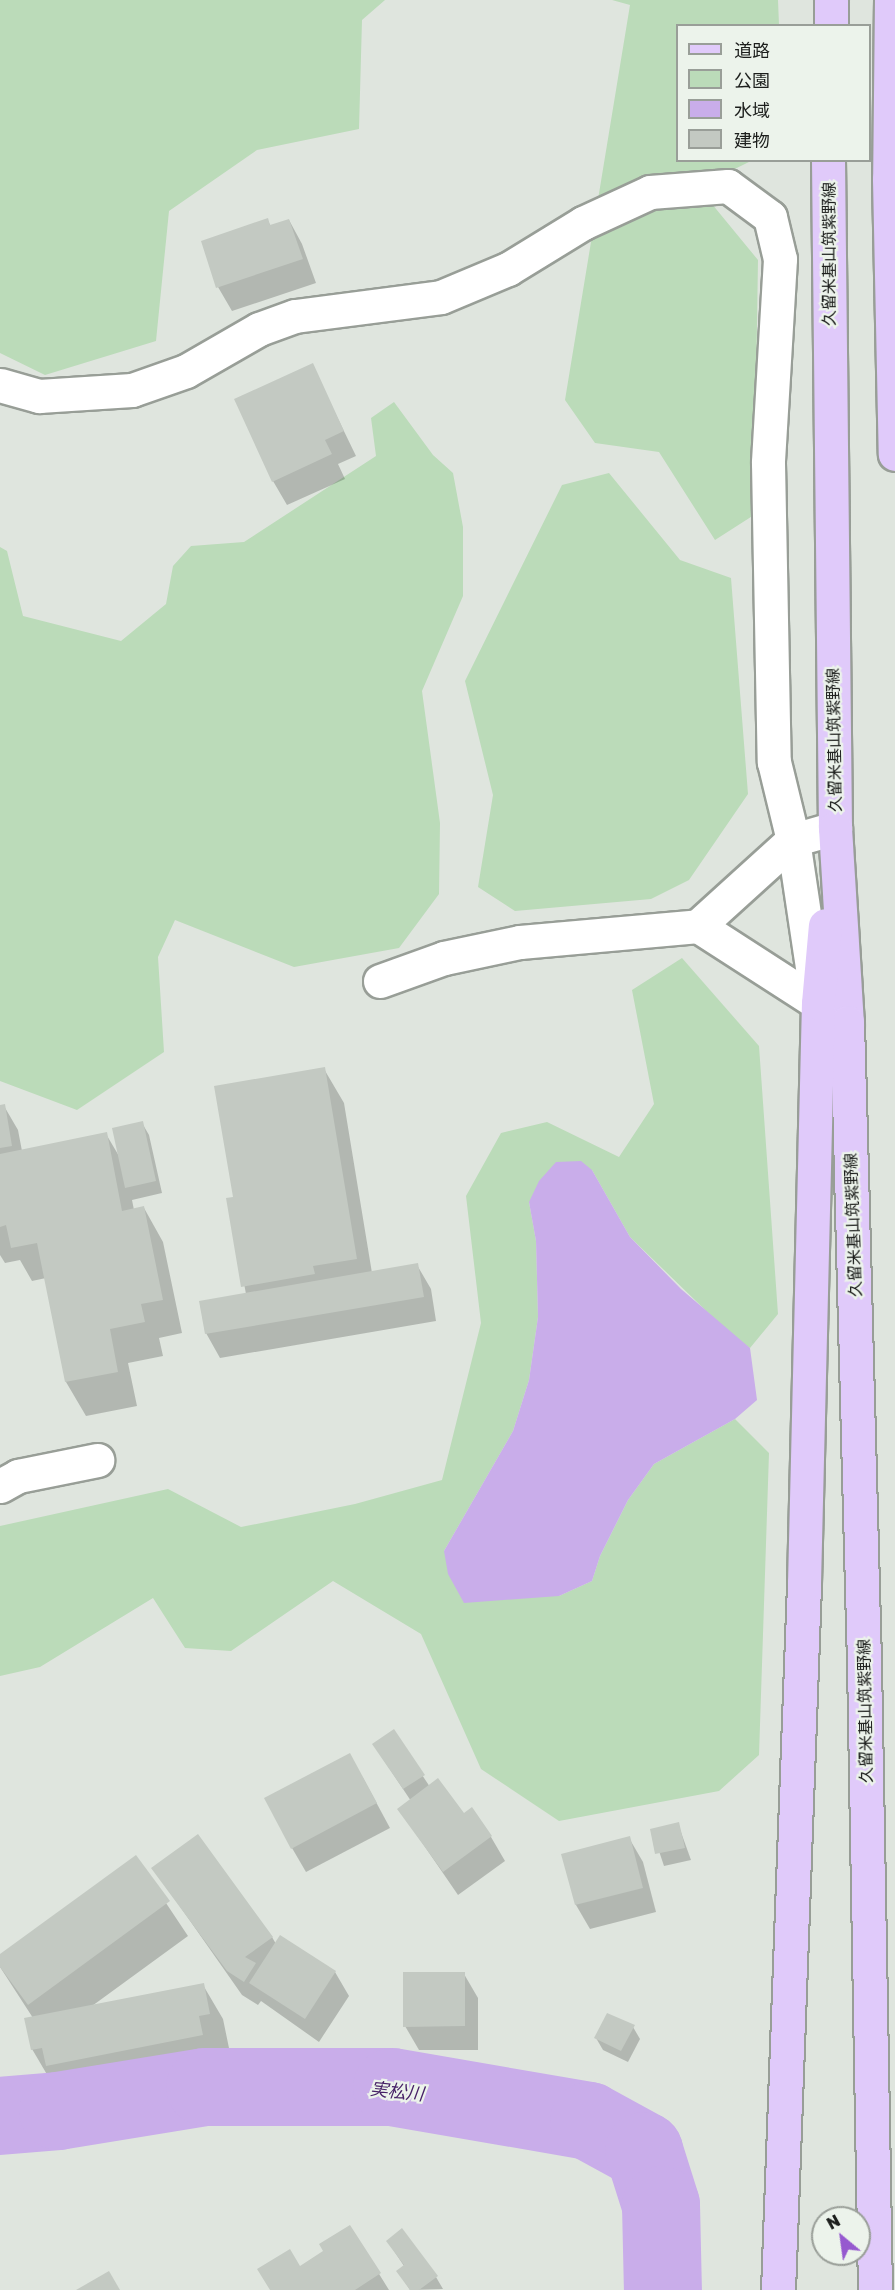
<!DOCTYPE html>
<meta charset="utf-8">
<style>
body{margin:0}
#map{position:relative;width:895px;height:2290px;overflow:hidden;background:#dfe5de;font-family:"Golos Text","Noto Sans JP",sans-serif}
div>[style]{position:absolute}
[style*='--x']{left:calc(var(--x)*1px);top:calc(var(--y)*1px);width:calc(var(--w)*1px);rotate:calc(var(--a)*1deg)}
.green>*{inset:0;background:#bbdbb9}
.water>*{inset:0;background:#c9adea}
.shadow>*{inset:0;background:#0003}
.river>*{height:78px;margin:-39px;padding:0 39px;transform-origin:39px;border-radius:39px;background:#c9adea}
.building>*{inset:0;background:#c3c9c2}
.roads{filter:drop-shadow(2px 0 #989e97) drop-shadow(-2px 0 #989e97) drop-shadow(0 2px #989e97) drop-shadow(0 -2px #989e97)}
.street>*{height:33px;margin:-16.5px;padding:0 16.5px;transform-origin:16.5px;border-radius:16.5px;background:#fff}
.primary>*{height:33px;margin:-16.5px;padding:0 16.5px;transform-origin:16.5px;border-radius:16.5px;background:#e0cafa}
span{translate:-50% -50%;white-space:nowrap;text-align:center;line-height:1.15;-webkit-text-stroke:4.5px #ecf3eb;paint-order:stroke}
.street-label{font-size:16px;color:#1c1e1c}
.water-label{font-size:18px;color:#472167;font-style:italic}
.legend{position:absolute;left:676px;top:24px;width:195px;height:138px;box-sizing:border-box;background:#ecf3eb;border:2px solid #999e98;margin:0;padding:8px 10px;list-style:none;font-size:18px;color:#1c1e1c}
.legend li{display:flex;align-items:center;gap:12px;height:30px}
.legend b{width:30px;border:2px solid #999e98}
.north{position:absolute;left:811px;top:2206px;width:60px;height:60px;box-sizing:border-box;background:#ecf3eb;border:2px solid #999e98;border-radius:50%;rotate:331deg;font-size:16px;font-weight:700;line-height:24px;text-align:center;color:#1c1e1c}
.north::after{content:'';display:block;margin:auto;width:21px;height:27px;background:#9659cf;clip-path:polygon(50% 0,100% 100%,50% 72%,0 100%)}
</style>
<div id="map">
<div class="green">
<i style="clip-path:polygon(0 0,385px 0,362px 20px,359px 129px,257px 150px,169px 211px,156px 341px,45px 375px,0 353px)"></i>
<i style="clip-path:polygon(612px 0,778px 0,779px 25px,678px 26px,678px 160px,751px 161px,698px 187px,758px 260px,754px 515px,715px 540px,659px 452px,595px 443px,565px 400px,630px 5px)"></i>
<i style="clip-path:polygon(394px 402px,433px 455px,453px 473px,463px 527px,463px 596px,422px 691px,440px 823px,439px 894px,399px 948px,294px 967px,175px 920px,158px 957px,164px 1052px,77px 1110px,0 1081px,0 547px,7px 551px,23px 616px,121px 641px,166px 604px,173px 566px,191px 546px,244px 542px,376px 456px,371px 418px)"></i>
<i style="clip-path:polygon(609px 473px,680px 560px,731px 578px,748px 794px,689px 880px,651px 899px,515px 911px,478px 887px,493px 795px,465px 681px,562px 485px)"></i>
<i style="clip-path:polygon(682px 958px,759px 1046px,778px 1314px,750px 1348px,731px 1335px,630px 1237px,592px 1170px,529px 1202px,536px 1241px,538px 1317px,529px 1380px,513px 1431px,444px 1551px,559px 1596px,592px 1581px,600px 1556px,628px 1500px,654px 1464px,735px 1419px,769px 1453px,759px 1755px,719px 1791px,559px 1821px,481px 1769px,421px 1634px,333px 1581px,231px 1651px,185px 1648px,153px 1598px,40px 1667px,0 1676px,0 1526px,168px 1489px,241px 1527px,355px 1504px,442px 1480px,481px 1323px,466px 1196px,501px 1133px,547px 1122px,619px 1157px,654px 1104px,632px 990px)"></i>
</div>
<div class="water">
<i style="clip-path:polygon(581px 1161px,592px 1170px,630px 1237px,681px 1289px,750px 1348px,757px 1400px,735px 1419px,654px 1464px,628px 1500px,600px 1556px,592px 1581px,559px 1596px,464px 1603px,448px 1574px,444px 1551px,513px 1431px,529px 1380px,538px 1317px,536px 1241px,529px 1202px,539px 1181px,556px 1162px)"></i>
</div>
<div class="shadow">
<i style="clip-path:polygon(267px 220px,271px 226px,289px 220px,302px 244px,316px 283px,232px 311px,218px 287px,203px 242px)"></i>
<i style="clip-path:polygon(312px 365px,356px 456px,338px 464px,345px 479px,287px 505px,273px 481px)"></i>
<i style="clip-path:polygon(324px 1069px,344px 1103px,372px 1273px,417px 1265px,431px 1289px,436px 1321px,220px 1358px,206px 1333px,246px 1294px,228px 1199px,235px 1198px)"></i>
<i style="clip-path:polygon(0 1106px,4px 1106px,18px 1130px,22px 1151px,106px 1134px,119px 1156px,142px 1123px,149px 1135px,162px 1193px,132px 1200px,134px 1210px,144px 1208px,163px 1242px,182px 1333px,159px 1338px,163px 1356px,128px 1363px,137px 1406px,86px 1416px,66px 1382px,46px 1278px,32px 1281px,20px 1260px,5px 1263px,0 1255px)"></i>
<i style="clip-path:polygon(393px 1731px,430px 1787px,491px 1837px,505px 1861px,458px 1895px,399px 1809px,411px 1801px,381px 1756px)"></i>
<i style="clip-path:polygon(363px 1778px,390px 1828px,306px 1872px,292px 1848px)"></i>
<i style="clip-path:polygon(678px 1824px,691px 1860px,664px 1866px,652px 1830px)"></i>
<i style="clip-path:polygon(629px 1838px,643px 1862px,656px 1912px,590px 1929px,576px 1905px,563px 1855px)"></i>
<i style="clip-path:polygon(136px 1858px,188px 1936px,92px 2006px,203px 1985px,223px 2019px,229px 2048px,218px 2049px,221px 2069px,67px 2099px,57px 2082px,52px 2083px,32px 2049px,33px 2018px,0 1967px,0 1956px)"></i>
<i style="clip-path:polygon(153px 1868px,272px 1937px,276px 1944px,335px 1972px,349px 1996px,319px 2042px,261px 2001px,258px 2005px,242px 1995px)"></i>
<i style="clip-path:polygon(464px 1974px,478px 1998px,478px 2050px,419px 2050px,405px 2026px)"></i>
<i style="clip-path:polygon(633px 2027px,640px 2039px,628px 2062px,603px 2050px,596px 2038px)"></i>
<i style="clip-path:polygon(350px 2227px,389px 2290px,271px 2290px,325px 2252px)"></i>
<i style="clip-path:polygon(388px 2242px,436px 2277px,443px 2289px,410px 2290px,398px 2271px,404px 2266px)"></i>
</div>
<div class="river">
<i style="--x:0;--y:2116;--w:58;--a:-4.9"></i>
<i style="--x:58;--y:2111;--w:149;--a:-9.3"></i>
<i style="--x:205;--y:2087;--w:187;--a:0"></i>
<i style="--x:392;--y:2087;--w:200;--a:9.8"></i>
<i style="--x:589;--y:2121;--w:63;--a:28.6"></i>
<i style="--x:644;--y:2151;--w:57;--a:72.5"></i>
<i style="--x:661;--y:2205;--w:85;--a:88.7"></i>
</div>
<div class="building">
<i style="clip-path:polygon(268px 218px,270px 225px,289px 219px,303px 259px,216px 288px,201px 241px)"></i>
<i style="clip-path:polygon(313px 363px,344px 431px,325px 440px,332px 454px,272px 482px,234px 399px)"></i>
<i style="clip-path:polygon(325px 1067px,357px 1259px,313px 1266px,315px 1274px,241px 1287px,226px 1198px,233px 1197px,214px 1086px)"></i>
<i style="clip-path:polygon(5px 1104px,12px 1146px,0 1148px,0 1105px)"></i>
<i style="clip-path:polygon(143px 1121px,156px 1181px,125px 1188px,112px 1128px)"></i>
<i style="clip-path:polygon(107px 1132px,122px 1211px,144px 1206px,163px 1300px,141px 1304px,145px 1322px,110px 1329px,118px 1372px,65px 1382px,37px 1243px,11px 1248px,6px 1225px,0 1227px,0 1154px)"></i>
<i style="clip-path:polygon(418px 1263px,424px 1297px,205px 1334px,199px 1301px)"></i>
<i style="clip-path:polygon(394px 1729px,425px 1775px,403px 1789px,372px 1744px)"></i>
<i style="clip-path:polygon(350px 1753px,377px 1803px,291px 1849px,264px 1798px)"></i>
<i style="clip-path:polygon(438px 1778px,464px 1813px,472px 1807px,492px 1836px,443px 1872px,397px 1809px)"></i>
<i style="clip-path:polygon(679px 1822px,685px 1848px,655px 1854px,650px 1829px)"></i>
<i style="clip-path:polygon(198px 1834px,273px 1937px,245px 1957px,256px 1963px,244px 1982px,227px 1971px,151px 1868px)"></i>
<i style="clip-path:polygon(630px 1836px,643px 1888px,575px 1905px,561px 1854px)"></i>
<i style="clip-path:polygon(136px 1855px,170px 1901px,28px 2005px,0 1967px,0 1954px)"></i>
<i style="clip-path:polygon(280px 1935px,336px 1971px,305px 2019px,249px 1983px)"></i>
<i style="clip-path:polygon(403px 1972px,465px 1972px,465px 2026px,403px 2027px)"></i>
<i style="clip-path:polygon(204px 1983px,210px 2014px,199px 2016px,203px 2035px,46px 2066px,42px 2048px,31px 2050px,24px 2018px)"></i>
<i style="clip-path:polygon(607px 2013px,635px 2025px,621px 2051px,594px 2038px)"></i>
<i style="clip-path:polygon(350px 2225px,381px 2273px,355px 2290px,270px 2290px,257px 2269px,290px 2249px,300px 2266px,323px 2251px,319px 2244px)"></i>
<i style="clip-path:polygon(402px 2228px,438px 2276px,419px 2290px,410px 2290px,396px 2271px,404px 2265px,386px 2241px)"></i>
<i style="clip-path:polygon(109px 2271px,120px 2290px,76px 2290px)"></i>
</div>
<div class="roads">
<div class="street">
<i style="--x:0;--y:385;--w:41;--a:15.8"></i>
<i style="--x:39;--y:396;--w:93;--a:-3.7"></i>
<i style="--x:132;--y:390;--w:57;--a:-19.4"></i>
<i style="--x:186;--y:371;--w:84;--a:-29.9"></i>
<i style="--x:259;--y:329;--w:38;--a:-20"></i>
<i style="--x:295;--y:316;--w:147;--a:-7.4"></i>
<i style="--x:441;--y:297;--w:73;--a:-22.7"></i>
<i style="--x:508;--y:269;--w:88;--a:-31.5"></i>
<i style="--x:583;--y:223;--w:74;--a:-24.8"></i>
<i style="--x:650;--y:192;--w:78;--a:-4.4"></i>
<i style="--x:728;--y:186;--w:52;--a:36.4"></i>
<i style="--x:770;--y:217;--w:43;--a:76.6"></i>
<i style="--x:780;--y:259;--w:204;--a:93.4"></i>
<i style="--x:768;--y:463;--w:299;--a:88.9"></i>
<i style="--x:774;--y:762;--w:80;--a:76.3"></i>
<i style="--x:793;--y:840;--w:143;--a:81.5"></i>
<i style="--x:380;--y:981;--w:68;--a:-19.8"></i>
<i style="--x:444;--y:958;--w:78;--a:-11.9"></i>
<i style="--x:520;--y:942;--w:179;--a:-5.1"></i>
<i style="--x:830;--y:1011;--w:157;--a:-147.2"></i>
<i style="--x:698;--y:926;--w:128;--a:-42.2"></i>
<i style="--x:793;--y:840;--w:44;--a:-15.9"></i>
<i style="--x:0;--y:1486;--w:21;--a:-29"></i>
<i style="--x:18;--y:1476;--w:81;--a:-11.4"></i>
</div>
<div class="primary">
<i style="--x:891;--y:0;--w:179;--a:90.6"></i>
<i style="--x:889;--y:179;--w:275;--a:88.8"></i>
<i style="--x:831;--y:26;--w:26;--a:-90"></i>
<i style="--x:828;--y:160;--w:668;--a:89.4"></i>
<i style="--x:835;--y:828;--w:194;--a:86.5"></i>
<i style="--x:847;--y:1022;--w:640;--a:88.48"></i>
<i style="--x:864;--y:1662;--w:628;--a:89"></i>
<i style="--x:778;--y:2290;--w:707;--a:-87.89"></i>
<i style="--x:804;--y:1583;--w:580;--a:-88.62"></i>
<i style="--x:818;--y:1003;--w:78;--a:-84.9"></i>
</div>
</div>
<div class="street-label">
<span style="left:829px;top:254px;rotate:-90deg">久留米基山筑紫野線</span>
<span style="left:834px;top:740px;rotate:-91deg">久留米基山筑紫野線</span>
<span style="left:853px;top:1225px;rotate:-92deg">久留米基山筑紫野線</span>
<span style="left:865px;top:1711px;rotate:-91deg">久留米基山筑紫野線</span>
</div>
<div class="water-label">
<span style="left:397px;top:2091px;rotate:6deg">実松川</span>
</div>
<ul class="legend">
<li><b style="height:8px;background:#e0cafa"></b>道路</li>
<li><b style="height:16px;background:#bbdbb9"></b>公園</li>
<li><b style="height:16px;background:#c9adea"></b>水域</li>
<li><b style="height:16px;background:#c3c9c2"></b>建物</li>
</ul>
<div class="north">N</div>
</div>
